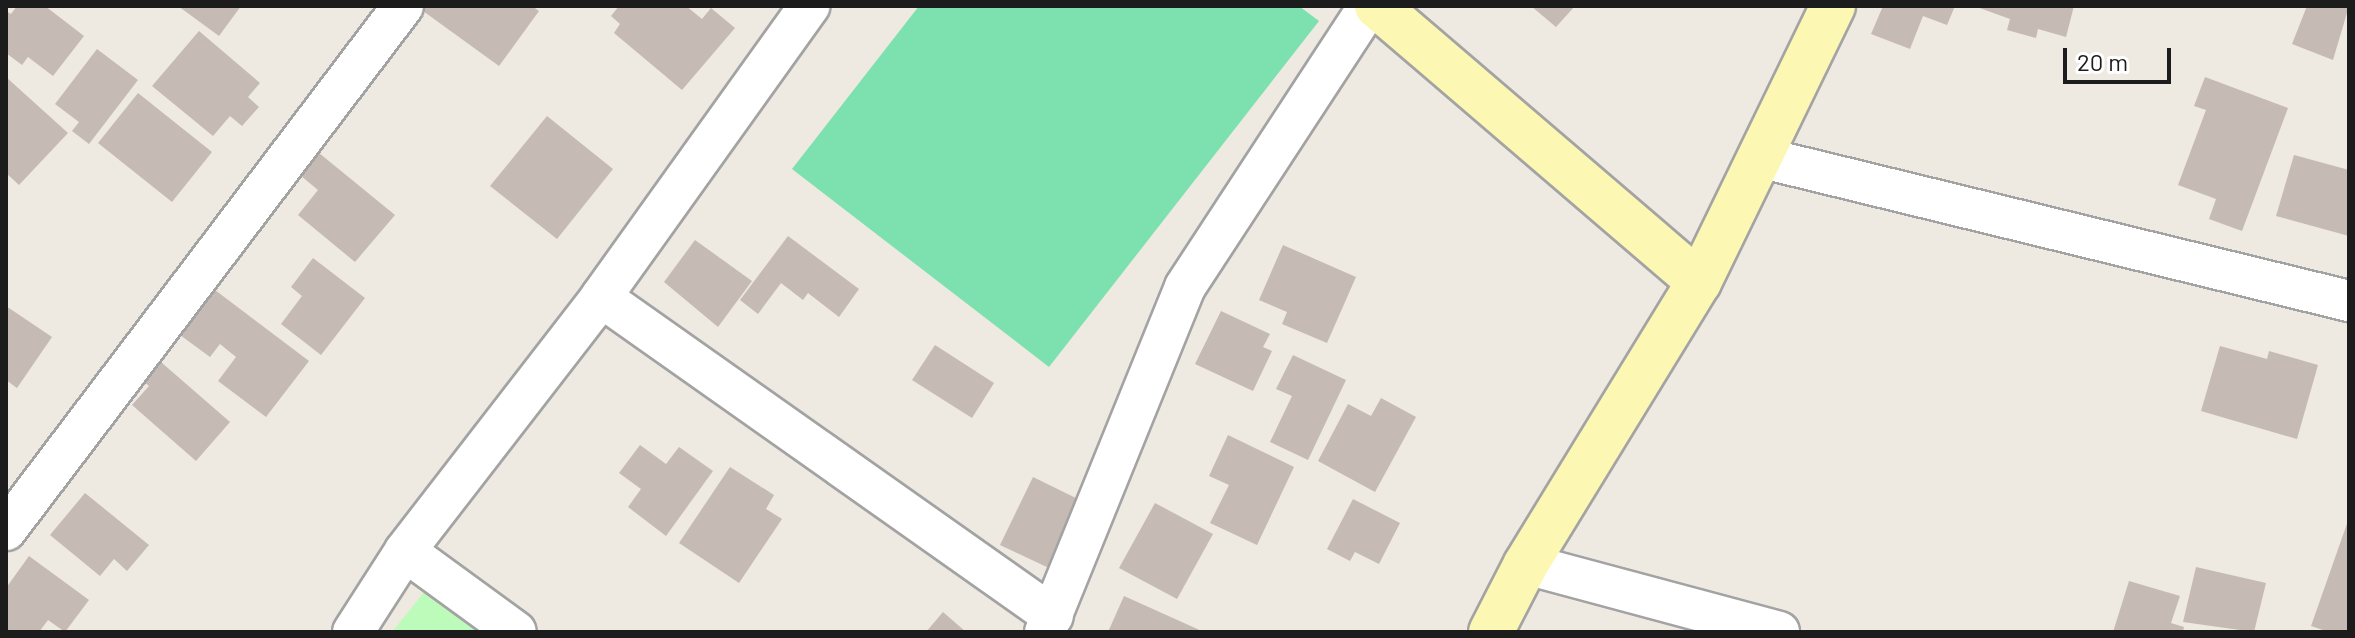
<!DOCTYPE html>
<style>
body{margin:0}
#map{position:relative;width:2355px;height:638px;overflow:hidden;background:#eee9e1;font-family:Barlow,sans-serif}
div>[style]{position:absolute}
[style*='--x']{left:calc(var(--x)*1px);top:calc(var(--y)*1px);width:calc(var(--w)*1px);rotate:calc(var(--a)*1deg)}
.park>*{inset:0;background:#bdfbbb}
.pitch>*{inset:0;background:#7ce1af}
.building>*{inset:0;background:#c6bab5}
.roads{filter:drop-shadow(2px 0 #a3a3a3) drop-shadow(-2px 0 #a3a3a3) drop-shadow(0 2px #a3a3a3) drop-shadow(0 -2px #a3a3a3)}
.street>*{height:40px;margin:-20px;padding:0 20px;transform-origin:20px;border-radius:20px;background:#fff}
.secondary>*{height:44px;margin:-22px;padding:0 22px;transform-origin:22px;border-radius:22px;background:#fcf7b2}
span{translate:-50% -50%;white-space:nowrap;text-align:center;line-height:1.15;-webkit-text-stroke:8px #fff;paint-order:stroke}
.frame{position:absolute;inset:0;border:8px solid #1c1c1c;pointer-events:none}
.scale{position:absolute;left:2063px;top:48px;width:108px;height:36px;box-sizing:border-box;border:4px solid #1c1c1c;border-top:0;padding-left:10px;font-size:24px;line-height:28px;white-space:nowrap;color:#1c1c1c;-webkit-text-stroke:6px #fff;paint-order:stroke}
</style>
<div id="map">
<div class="park">
<i style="clip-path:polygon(429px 586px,491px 632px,392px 632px)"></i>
</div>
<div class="pitch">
<i style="clip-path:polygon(919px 6px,1299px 6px,1319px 21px,1049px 367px,792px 169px)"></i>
</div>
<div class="building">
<i style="clip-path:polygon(17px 6px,45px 6px,84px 36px,53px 76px,28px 57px,22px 65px,6px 53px,6px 11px,11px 14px)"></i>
<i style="clip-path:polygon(178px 6px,241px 6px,219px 36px)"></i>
<i style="clip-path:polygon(426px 6px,532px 6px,539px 11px,499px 66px,423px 11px)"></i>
<i style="clip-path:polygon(619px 6px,686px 6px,702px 19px,711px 8px,735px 28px,682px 90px,614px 33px,620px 24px,611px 16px)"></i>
<i style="clip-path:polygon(1531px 6px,1575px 6px,1556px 27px)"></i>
<i style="clip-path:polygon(1883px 6px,1955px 6px,1947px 25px,1923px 16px,1910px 49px,1871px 34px)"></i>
<i style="clip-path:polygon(1974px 6px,2074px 6px,2066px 37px,2038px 29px,2036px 38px,2007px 30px,2010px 19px)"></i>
<i style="clip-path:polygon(2307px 6px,2349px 6px,2333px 60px,2292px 44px)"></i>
<i style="clip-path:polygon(199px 31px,260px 83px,248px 97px,259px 107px,242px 126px,230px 116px,213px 136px,152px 86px)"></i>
<i style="clip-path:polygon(97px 49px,138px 80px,89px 144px,72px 131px,79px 122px,55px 104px)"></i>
<i style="clip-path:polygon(6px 77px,68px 133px,19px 185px,6px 173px)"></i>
<i style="clip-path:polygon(2205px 77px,2288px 108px,2242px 231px,2209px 219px,2216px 199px,2178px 185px,2206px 110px,2194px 106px)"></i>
<i style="clip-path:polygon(138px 93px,212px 152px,172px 202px,98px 143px)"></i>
<i style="clip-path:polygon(547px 116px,613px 169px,557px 239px,490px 186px)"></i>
<i style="clip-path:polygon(308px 144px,395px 215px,355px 262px,298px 215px,318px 190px,289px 166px)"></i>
<i style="clip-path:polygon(2294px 155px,2349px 170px,2349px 236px,2276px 216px)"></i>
<i style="clip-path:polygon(788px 236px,859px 289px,839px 317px,808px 293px,803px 300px,781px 283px,758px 314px,740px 300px)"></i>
<i style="clip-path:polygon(695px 240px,752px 281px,718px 327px,664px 282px)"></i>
<i style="clip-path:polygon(1283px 245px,1356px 277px,1327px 343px,1282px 324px,1287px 312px,1259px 300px)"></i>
<i style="clip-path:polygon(313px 258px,365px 298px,321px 355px,281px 324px,302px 296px,291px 287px)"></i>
<i style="clip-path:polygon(215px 290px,309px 361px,266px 417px,218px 381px,236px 357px,220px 344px,210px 357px,180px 335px)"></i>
<i style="clip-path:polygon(6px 306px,52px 337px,17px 388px,6px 380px)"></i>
<i style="clip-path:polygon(1221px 311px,1270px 334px,1263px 347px,1272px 351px,1253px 391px,1195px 364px)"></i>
<i style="clip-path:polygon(935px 345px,994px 383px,972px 418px,912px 380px)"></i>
<i style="clip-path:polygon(2220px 346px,2267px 359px,2269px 351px,2318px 365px,2297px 439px,2201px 411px)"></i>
<i style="clip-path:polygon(1293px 355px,1346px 380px,1308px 460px,1270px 442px,1292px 396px,1276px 389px)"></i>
<i style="clip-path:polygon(154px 356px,230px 422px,196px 461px,132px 405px,149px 386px,137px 376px)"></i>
<i style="clip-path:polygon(1381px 398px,1416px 417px,1375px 492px,1318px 461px,1348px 404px,1371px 416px)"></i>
<i style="clip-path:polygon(1228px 435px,1294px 467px,1257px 545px,1210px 523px,1229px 485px,1209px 476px)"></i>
<i style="clip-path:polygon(640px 445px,666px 464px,679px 447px,713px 471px,666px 536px,628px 507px,641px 489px,619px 473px)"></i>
<i style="clip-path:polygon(730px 467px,774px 495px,766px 509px,782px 519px,739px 583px,679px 543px)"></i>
<i style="clip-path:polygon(1033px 477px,1084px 502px,1051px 569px,1000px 545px)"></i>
<i style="clip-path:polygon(85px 493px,149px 545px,127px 571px,114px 559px,100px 576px,50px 535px)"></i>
<i style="clip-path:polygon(1353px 499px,1400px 523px,1379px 564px,1355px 552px,1350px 561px,1327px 549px)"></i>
<i style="clip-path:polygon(1155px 503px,1213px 534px,1177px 599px,1119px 568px)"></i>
<i style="clip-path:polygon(2349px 518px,2349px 632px,2329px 632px,2311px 626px)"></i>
<i style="clip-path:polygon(29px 556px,89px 600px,65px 632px,48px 620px,39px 632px,6px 632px,6px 588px)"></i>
<i style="clip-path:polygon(2196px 567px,2266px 583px,2254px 632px,2183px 622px)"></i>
<i style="clip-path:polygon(2129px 581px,2180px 596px,2171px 623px,2184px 627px,2183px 632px,2113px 632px)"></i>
<i style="clip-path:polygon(1124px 596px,1204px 632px,1108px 632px)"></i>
<i style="clip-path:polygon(943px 612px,966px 632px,926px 632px)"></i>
</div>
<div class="roads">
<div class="street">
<i style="--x:1759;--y:157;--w:607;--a:13.72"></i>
<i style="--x:601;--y:297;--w:553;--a:35.21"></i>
<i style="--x:6;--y:530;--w:657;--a:-52.85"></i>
<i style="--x:405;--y:551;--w:137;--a:36.1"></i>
<i style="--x:1526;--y:564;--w:262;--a:15"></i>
<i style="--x:353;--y:632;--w:96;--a:-57.3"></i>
<i style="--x:405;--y:551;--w:321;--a:-52.3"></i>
<i style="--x:601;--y:297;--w:358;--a:-54.4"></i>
<i style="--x:1045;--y:632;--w:372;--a:-67.9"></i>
<i style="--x:1185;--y:287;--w:336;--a:-56.8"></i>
</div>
<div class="secondary">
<i style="--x:1377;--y:6;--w:424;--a:40.6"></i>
<i style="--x:1491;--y:632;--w:76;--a:-62.8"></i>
<i style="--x:1526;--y:564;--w:331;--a:-58.5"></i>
<i style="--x:1699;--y:282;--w:307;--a:-64.1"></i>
</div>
</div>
<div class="frame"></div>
<div class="scale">20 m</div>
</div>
